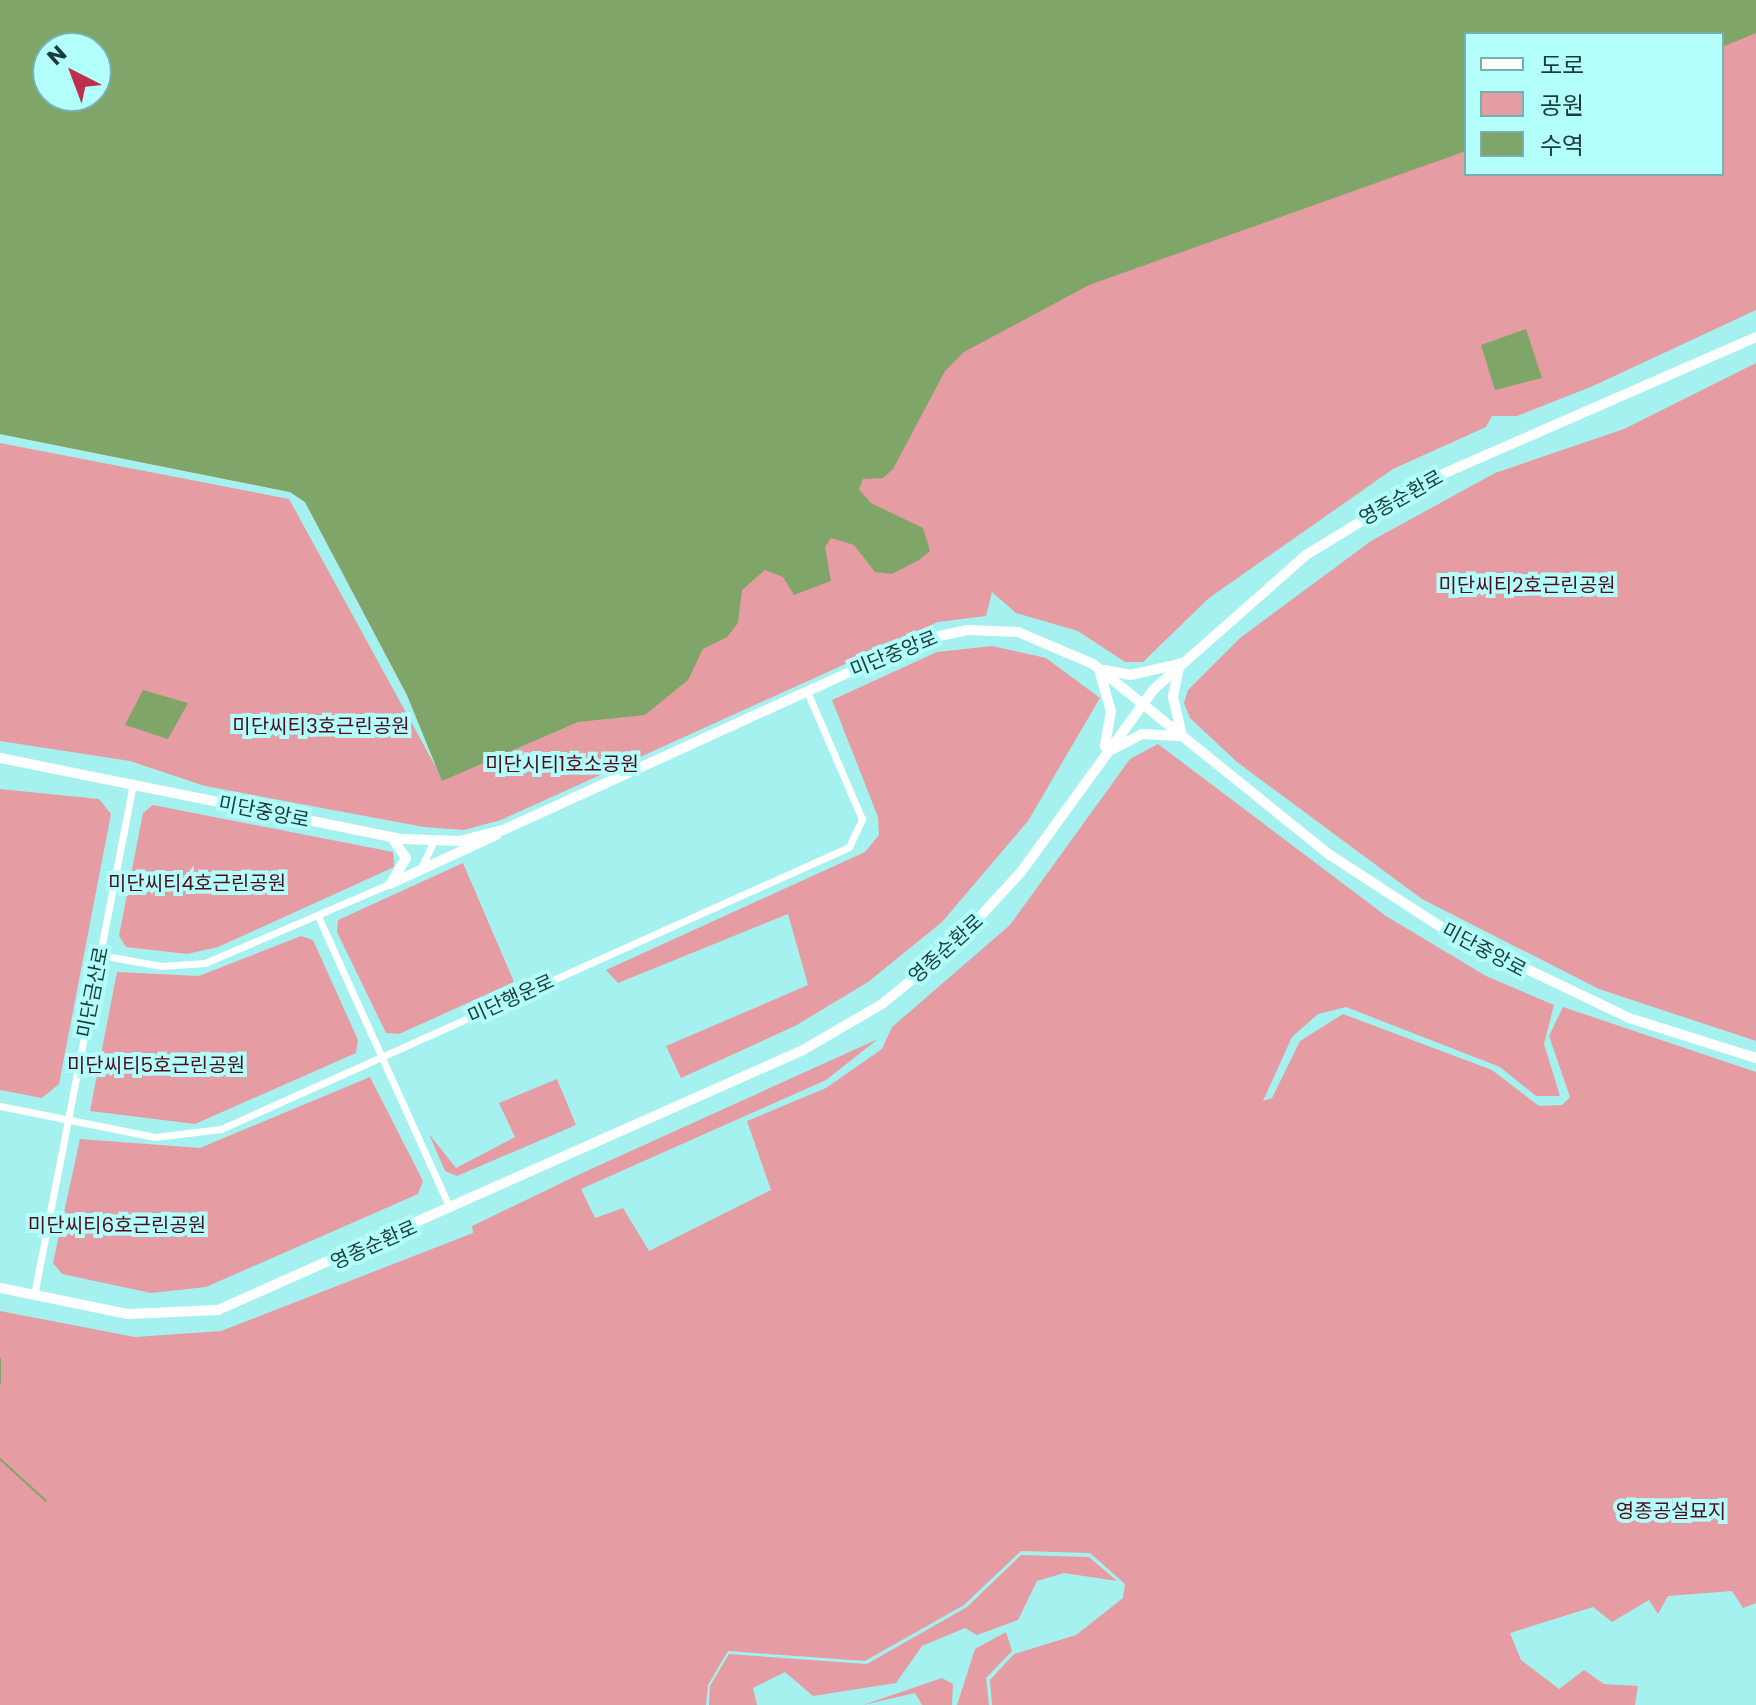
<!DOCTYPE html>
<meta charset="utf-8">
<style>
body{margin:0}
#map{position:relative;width:1756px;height:1705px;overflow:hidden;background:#a5f1ef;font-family:Poppins,"Noto Sans KR",sans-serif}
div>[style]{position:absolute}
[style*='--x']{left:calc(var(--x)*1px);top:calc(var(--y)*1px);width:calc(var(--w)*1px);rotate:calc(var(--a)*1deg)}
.green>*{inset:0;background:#e59da3}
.water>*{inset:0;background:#80a568}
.stream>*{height:2px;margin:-1px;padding:0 1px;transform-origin:1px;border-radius:1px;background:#80a568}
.street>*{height:7px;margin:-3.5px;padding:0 3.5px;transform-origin:3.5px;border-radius:3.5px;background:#fff}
.secondary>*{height:10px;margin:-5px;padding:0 5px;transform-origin:5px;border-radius:5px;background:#fff}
span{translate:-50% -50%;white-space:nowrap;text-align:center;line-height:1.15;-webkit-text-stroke:8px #b2fffc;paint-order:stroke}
.street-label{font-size:20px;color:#1c3c3c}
.park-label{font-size:20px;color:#520c1c}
.legend{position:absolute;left:1464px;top:32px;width:260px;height:144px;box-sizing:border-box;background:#b2fffc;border:2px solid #76b1af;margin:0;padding:10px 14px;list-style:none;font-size:24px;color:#1c3c3c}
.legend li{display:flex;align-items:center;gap:16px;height:40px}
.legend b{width:40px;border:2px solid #76b1af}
.north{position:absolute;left:32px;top:32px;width:80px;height:80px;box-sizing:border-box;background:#b2fffc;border:2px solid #76b1af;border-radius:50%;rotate:318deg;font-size:22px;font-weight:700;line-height:32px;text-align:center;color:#1c3c3c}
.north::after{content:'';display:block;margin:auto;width:28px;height:36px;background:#be2e4d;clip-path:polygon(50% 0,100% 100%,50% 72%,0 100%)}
</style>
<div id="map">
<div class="green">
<i style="clip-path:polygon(evenodd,0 0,1756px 0,1756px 310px,1593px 386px,1517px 416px,1492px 416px,1486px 427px,1393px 469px,1209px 598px,1143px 662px,1125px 662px,1078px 631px,1016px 613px,992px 592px,986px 616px,938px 622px,501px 820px,464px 830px,424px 827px,205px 786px,130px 761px,0 741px,0 443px,289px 499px,438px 771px,407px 695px,305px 502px,290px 492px,0 434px,96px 235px,0 0,1466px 34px,1722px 34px,1722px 174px,1466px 174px,1466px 34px,0 0,48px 48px,96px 48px,96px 96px,48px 96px,48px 48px)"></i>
<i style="clip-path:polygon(1756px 363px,1756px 1041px,1599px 989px,1422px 899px,1237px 762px,1190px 718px,1184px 703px,1188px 690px,1240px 638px,1371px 541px,1495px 473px,1624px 429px)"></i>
<i style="clip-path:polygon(992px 646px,1046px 658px,1100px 698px,1028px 821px,942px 922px,868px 982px,795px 1026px,681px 1078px,666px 1046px,808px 985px,788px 914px,618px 983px,606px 970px,865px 852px,879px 835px,878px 817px,832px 700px,937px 652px)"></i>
<i style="clip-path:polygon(1158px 744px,1386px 916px,1486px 976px,1554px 1005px,1544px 1044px,1560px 1096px,1536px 1096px,1500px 1067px,1346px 1007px,1318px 1014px,1292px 1037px,1263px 1101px,1272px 1098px,1300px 1041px,1343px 1014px,1492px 1070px,1539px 1106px,1562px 1105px,1570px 1097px,1549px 1036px,1563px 1007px,1756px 1072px,1756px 1603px,1743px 1608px,1732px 1591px,1668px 1596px,1658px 1614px,1649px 1600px,1612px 1622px,1593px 1607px,1510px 1633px,1521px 1660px,1559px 1689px,1584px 1670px,1604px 1684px,1638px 1686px,1635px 1705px,992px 1705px,990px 1680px,1014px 1654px,1076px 1635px,1123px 1598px,1125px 1584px,1090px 1553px,1021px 1551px,964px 1605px,865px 1661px,728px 1651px,708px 1685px,706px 1705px,0 1705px,0 1311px,135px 1337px,221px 1331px,473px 1233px,472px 1226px,580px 1174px,878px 1039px,826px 1080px,581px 1189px,595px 1218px,623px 1208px,649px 1251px,771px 1190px,747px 1121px,826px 1088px,882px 1049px,892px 1027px,1010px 925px,1130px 759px)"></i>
<i style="clip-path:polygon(0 789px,99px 799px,111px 814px,59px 1084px,42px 1098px,0 1090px)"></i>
<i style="clip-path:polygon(153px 805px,393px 852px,394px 867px,218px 947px,187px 954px,126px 947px,119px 936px,143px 813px)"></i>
<i style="clip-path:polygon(463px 863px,514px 982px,399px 1034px,386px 1033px,337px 932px,338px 920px)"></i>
<i style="clip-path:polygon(301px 936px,313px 940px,358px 1040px,356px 1053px,195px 1124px,90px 1111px,117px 972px,199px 976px)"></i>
<i style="clip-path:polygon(370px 1077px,423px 1181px,418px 1194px,206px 1287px,151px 1293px,62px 1274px,53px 1263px,80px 1139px,200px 1148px)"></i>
<i style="clip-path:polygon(557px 1079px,576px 1125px,457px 1176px,445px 1171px,429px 1134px,456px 1168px,515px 1137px,499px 1103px)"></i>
<i style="clip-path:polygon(1021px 1555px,1089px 1557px,1117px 1581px,1064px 1573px,1037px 1581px,1018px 1620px,977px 1635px,965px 1628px,922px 1646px,896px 1683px,813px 1696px,785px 1672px,753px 1688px,757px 1705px,709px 1705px,710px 1686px,729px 1654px,867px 1664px,967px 1607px)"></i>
<i style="clip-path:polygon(1006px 1632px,1012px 1651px,986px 1678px,989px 1705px,957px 1705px,975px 1649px)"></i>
<i style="clip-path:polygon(942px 1678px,953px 1684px,952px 1705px,922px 1705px,915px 1693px,863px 1705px)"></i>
</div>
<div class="water">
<i style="clip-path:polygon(evenodd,0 0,1756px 0,1756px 33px,1722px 47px,1722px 34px,1466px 34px,1466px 151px,1089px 285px,964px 352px,945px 371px,893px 469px,883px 478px,863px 479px,859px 489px,871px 503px,923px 528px,930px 551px,919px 560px,892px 574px,875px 572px,854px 545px,831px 538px,825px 547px,831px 581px,794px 595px,783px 577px,765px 570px,742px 590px,738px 623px,727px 637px,703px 649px,688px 680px,645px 715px,578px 722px,442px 781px,407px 695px,305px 502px,290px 492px,0 434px,0 0,96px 48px,96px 96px,48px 96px,48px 48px,96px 48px)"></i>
<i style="clip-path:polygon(1526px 329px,1542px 378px,1495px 390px,1481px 345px)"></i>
<i style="clip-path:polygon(143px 690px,188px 703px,168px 739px,125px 725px)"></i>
</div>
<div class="stream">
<i style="--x:0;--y:1359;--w:25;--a:90"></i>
<i style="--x:0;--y:1459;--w:62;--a:42.4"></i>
</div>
<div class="street">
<i style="--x:421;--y:868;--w:29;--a:-65"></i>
<i style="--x:318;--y:916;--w:320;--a:65.7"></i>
<i style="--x:100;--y:955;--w:62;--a:10.2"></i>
<i style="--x:161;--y:966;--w:44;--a:-3.9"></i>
<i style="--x:205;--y:963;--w:203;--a:-23.2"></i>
<i style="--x:0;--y:1106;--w:158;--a:11.3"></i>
<i style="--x:155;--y:1137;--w:66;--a:-6.9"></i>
<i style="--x:221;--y:1129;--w:688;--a:-24.18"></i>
<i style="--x:849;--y:847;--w:31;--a:-65"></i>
<i style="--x:862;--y:819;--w:139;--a:-113.3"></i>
<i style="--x:34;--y:1295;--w:521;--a:-79.04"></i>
</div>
<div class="secondary">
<i style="--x:1180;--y:663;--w:35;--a:102"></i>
<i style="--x:1173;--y:697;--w:37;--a:77"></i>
<i style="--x:1105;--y:670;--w:25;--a:11"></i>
<i style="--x:1130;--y:675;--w:50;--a:-12.7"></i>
<i style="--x:1100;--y:673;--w:40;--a:74"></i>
<i style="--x:1111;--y:711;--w:36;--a:100"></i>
<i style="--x:1107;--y:752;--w:39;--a:-27"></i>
<i style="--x:1142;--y:734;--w:36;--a:3"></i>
<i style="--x:0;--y:758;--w:410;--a:11.4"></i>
<i style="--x:402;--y:839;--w:57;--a:2"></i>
<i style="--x:459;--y:841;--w:45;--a:-14"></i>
<i style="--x:503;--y:830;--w:455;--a:-24.5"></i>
<i style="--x:917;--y:641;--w:51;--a:-12.4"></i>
<i style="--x:967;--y:630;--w:51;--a:2.2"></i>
<i style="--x:1018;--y:632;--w:82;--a:23.1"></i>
<i style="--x:1093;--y:664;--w:304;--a:38.9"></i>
<i style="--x:1330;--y:855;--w:140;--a:33"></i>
<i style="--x:1447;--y:931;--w:202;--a:25.5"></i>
<i style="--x:1629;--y:1018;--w:133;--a:17.5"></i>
<i style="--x:391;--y:883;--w:29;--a:-59"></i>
<i style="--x:406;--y:858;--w:24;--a:-125"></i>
<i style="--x:390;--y:884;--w:117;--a:-24.8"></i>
<i style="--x:0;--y:1288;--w:131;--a:11.5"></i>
<i style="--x:128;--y:1314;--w:90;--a:-2.5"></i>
<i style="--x:218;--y:1310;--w:640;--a:-23.96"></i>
<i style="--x:803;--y:1050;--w:91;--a:-30.2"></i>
<i style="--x:882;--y:1004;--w:90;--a:-39.2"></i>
<i style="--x:952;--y:947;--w:102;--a:-47.4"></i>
<i style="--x:1021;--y:872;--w:225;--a:-54"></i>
<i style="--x:1153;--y:690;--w:204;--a:-41.4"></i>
<i style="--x:1306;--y:555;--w:144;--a:-31.4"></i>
<i style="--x:1429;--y:480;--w:357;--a:-23.6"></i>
</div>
<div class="street-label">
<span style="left:1401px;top:498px;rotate:-29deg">영종순환로</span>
<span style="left:894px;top:654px;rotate:-22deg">미단중앙로</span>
<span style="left:264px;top:812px;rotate:11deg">미단중앙로</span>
<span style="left:946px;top:949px;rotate:-42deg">영종순환로</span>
<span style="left:1484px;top:950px;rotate:28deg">미단중앙로</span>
<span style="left:93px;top:992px;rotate:-79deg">미단금산로</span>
<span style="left:511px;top:999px;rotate:-24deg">미단행운로</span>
<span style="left:374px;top:1245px;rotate:-24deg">영종순환로</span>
</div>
<div class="park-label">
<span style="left:1527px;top:585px">미단씨티2호근린공원</span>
<span style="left:321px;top:726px">미단씨티3호근린공원</span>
<span style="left:562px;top:764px">미단시티1호소공원</span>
<span style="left:197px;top:883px">미단씨티4호근린공원</span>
<span style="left:156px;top:1065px">미단씨티5호근린공원</span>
<span style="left:117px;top:1225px">미단씨티6호근린공원</span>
<span style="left:1671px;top:1511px">영종공설묘지</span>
</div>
<ul class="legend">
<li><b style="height:10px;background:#fff"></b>도로</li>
<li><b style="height:22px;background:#e59da3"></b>공원</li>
<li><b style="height:22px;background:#80a568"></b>수역</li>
</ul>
<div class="north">N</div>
</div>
